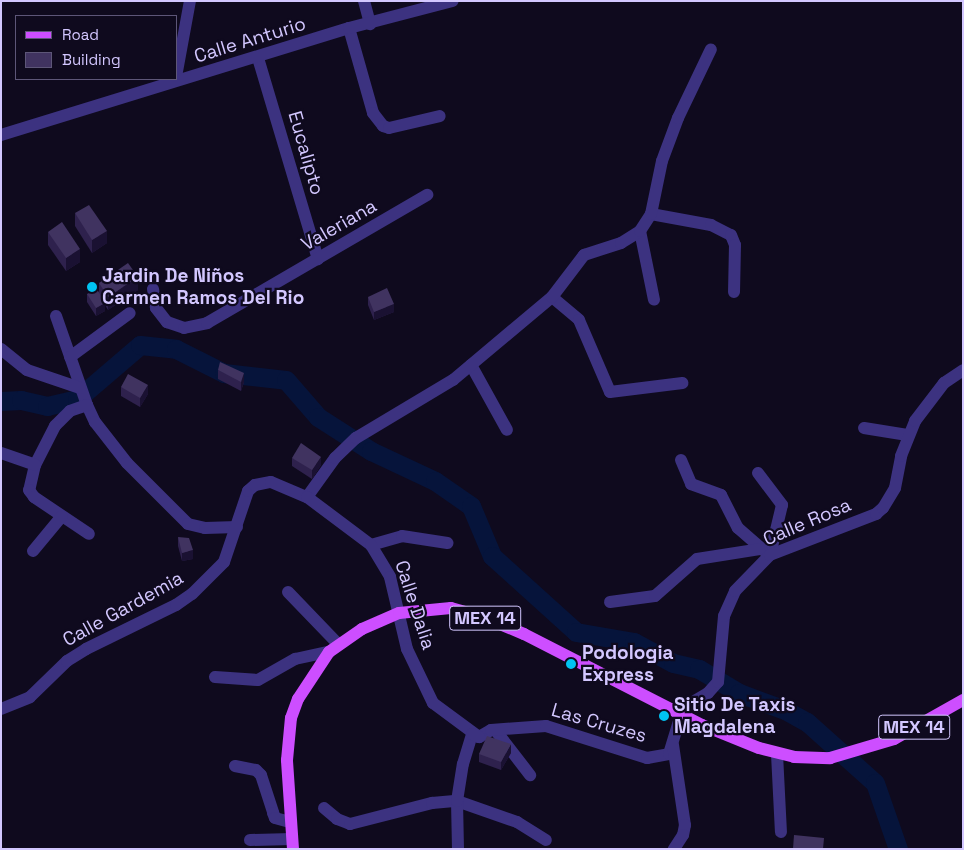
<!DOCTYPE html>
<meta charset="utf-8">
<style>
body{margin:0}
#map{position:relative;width:964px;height:850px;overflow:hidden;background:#0f0a1e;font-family:"Space Grotesk",sans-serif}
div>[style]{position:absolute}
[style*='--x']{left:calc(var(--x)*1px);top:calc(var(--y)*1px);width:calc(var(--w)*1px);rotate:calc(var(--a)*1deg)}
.river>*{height:19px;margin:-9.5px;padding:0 9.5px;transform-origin:9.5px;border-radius:9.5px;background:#06143b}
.street>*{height:12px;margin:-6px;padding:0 6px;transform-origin:6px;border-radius:6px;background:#3c3280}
.primary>*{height:12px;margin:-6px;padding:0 6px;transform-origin:6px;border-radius:6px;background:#cd4eff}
.wall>*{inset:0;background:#2e214d}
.shaded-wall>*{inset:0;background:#1a1132}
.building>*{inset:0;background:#403360}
.dots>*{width:14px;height:14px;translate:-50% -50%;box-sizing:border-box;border:2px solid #0f0a1e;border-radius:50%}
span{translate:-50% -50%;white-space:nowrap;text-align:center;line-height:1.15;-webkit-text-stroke:4.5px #0f0a1e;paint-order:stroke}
.shield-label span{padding:1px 4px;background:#0f0a1e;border:1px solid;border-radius:4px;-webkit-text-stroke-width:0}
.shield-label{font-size:18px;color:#d3c7ff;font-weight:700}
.street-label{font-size:19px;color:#d3c7ff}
.poi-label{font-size:19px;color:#d3c7ff;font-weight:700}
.left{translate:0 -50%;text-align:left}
.frame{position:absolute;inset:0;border:2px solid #d3c7ff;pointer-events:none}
.legend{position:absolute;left:15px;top:15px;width:162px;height:65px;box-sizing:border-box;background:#0f0a1e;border:1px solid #5d5678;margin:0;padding:6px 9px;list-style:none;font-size:15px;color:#d3c7ff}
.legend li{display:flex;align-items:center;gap:10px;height:25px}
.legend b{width:25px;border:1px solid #5d5678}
</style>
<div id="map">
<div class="river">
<i style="--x:1;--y:401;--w:20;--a:-3"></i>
<i style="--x:21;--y:400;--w:27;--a:13"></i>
<i style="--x:47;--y:406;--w:31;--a:-13"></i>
<i style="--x:77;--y:399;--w:83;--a:-40.6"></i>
<i style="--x:140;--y:345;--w:36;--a:6"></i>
<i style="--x:176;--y:349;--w:54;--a:26.6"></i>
<i style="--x:224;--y:373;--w:62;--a:6.4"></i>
<i style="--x:286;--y:380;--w:49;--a:49.1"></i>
<i style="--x:318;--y:417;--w:63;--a:32.7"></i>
<i style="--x:371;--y:451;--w:71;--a:25.1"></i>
<i style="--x:435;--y:481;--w:44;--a:34.8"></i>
<i style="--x:471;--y:506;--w:54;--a:67.2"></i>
<i style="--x:492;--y:556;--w:113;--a:42.1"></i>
<i style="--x:576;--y:632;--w:59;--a:9.8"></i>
<i style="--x:634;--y:642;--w:44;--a:28.3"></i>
<i style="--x:673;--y:663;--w:27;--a:13"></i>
<i style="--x:699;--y:669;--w:47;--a:31"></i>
<i style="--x:739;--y:693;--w:49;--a:20.3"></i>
<i style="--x:785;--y:710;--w:25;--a:29"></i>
<i style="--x:807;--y:722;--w:91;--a:41.9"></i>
<i style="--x:875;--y:783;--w:70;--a:70.8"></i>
</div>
<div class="street">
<i style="--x:364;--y:1;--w:24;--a:75"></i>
<i style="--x:349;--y:28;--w:88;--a:74.2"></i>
<i style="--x:373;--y:113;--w:16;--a:52"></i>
<i style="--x:383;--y:126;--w:6;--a:18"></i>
<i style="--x:389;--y:128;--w:52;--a:-13.2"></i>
<i style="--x:258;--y:58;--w:210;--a:73.4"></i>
<i style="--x:176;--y:77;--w:77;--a:-79.6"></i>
<i style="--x:1;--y:135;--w:364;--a:-17.1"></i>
<i style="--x:349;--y:28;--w:107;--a:-14.6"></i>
<i style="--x:651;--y:214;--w:61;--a:10.4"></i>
<i style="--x:711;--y:225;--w:22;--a:27"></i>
<i style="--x:731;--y:235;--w:11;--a:68"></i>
<i style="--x:735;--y:245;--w:47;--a:91.2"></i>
<i style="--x:640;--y:231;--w:70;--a:78.5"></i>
<i style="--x:153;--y:289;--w:19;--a:81"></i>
<i style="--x:156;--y:308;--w:18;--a:52"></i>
<i style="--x:167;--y:322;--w:18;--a:19"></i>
<i style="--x:184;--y:328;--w:24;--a:-12"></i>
<i style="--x:207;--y:323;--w:255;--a:-30.2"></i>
<i style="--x:552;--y:297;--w:35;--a:40"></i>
<i style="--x:579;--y:320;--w:78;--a:66.7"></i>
<i style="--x:610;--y:392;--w:73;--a:-7.1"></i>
<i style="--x:56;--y:316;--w:94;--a:70.8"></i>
<i style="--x:87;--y:405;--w:19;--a:65"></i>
<i style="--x:95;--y:422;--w:52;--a:52"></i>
<i style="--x:127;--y:463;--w:86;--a:45"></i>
<i style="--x:188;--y:524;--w:17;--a:13"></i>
<i style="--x:205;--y:528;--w:32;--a:-2"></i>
<i style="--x:1;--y:349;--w:33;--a:39"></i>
<i style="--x:27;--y:370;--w:56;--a:18.8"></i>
<i style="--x:70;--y:357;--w:74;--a:-36.3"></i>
<i style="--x:471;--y:365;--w:74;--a:61"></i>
<i style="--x:87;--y:405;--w:18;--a:161"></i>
<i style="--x:70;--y:411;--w:21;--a:135"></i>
<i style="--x:55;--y:426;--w:44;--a:117.1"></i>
<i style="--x:35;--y:465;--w:26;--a:103"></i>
<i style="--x:29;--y:490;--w:9;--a:54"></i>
<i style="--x:34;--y:497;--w:66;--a:33.9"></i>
<i style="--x:864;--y:428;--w:44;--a:9.2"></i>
<i style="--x:1;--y:453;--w:36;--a:19"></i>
<i style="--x:681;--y:460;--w:26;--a:67"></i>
<i style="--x:691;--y:484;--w:32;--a:20"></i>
<i style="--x:721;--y:495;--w:37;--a:63"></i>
<i style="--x:738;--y:528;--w:35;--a:41"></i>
<i style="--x:758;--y:473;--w:40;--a:53"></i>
<i style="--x:782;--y:505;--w:51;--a:103.5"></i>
<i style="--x:307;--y:497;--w:48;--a:-54.3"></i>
<i style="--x:335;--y:458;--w:29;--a:-44"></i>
<i style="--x:356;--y:438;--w:113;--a:-30.9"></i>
<i style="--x:453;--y:380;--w:129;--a:-40"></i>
<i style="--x:552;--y:297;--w:53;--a:-52.7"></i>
<i style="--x:584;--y:255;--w:39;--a:-18"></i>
<i style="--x:621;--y:243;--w:22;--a:-32"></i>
<i style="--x:640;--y:231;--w:20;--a:-57"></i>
<i style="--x:651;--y:214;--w:54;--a:-78.3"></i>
<i style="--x:662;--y:161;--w:46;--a:-69.6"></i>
<i style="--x:678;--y:118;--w:76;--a:-64.4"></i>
<i style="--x:371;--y:545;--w:32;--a:-16"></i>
<i style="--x:402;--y:536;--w:46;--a:8.8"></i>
<i style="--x:33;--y:551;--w:45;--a:-50.4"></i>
<i style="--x:288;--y:592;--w:72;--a:46.1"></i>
<i style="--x:610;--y:602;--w:45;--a:-7.6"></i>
<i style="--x:655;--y:596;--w:56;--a:-41.4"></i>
<i style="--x:697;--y:559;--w:65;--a:-8.9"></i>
<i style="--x:215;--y:677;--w:43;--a:4"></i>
<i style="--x:258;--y:680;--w:43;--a:-29.6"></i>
<i style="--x:295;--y:659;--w:35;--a:-12"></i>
<i style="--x:1;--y:709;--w:31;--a:-22"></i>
<i style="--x:30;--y:697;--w:52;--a:-44.2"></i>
<i style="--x:67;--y:661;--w:22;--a:-32"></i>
<i style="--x:86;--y:649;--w:100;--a:-26.1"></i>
<i style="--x:176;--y:605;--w:19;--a:-35"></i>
<i style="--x:192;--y:594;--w:45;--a:-45"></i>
<i style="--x:224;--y:562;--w:75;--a:-71.3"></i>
<i style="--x:248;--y:491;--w:9;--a:-41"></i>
<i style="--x:255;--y:485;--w:16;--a:-11"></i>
<i style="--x:271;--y:482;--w:39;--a:23"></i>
<i style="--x:307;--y:497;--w:80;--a:36.9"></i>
<i style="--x:371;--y:545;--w:37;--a:59"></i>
<i style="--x:390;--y:577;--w:74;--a:76.7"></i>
<i style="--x:407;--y:649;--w:60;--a:64.3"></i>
<i style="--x:433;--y:703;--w:57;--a:36.5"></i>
<i style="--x:496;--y:731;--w:56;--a:52.3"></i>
<i style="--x:479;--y:737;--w:14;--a:-30"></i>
<i style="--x:491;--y:730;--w:55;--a:-4.2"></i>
<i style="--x:546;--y:726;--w:106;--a:17.6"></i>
<i style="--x:647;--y:758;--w:22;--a:-10"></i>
<i style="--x:669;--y:754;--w:48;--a:-73.1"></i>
<i style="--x:683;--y:708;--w:29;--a:-31"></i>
<i style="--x:708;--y:693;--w:15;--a:-48"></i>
<i style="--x:718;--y:682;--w:66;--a:-84.8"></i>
<i style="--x:724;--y:616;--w:27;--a:-66"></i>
<i style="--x:735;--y:591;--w:50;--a:-45.8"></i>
<i style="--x:770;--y:555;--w:114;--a:-21.1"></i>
<i style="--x:876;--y:514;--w:9;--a:-41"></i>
<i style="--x:883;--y:508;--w:23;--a:-59"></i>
<i style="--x:895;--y:488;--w:33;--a:-79"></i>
<i style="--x:901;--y:456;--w:38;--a:-68"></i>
<i style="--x:915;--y:421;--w:48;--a:-52.7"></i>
<i style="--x:944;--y:383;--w:23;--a:-34"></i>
<i style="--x:673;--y:745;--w:81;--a:81.5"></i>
<i style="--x:685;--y:825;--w:10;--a:101"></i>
<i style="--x:683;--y:835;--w:17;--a:123"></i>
<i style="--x:777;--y:754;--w:78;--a:87.1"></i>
<i style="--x:235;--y:766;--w:21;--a:11"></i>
<i style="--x:256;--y:770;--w:7;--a:45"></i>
<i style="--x:261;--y:775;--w:40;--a:72"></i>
<i style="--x:273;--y:813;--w:5;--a:68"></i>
<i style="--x:275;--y:818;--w:16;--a:15"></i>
<i style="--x:324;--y:808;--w:17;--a:40"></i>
<i style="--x:337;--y:819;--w:14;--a:21"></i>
<i style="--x:350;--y:824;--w:85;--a:-14.4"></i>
<i style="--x:432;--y:803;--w:25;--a:-5"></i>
<i style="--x:457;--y:801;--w:64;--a:19.3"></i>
<i style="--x:517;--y:822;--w:34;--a:32"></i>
<i style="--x:250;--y:840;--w:42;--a:-1.4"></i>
<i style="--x:458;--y:849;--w:48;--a:-91.2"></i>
<i style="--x:457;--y:801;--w:37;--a:-81"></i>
<i style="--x:463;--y:764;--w:31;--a:-73"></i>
<i style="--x:472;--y:734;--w:8;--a:23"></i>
</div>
<div class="primary">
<i style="--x:293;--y:849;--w:89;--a:-93.9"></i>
<i style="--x:287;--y:760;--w:42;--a:-84.6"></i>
<i style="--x:291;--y:718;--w:20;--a:-70"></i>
<i style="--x:298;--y:699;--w:56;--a:-56.6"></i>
<i style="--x:329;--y:652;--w:40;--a:-34.9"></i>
<i style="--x:362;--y:629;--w:40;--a:-23.4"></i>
<i style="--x:399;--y:613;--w:52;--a:-5.5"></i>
<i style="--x:451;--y:608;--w:33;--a:16"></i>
<i style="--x:483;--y:617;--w:44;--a:22.5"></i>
<i style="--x:524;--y:634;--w:200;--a:27.1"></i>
<i style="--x:702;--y:725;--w:61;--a:22"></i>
<i style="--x:759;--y:748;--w:36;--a:14"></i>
<i style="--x:794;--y:757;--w:36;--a:2"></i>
<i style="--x:830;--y:758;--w:67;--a:-16.5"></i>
<i style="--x:894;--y:739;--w:79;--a:-29.5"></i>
</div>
<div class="wall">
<i style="clip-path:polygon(75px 213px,107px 243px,92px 253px,75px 226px)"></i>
<i style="clip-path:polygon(48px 232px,80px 262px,66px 271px,48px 245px)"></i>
<i style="clip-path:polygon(99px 283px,138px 290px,108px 310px,105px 305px,105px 311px,96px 316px,87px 302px,87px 294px,99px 292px)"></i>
<i style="clip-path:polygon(368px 297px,394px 312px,374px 320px,368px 305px)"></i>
<i style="clip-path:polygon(218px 370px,244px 382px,241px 391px,218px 379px)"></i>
<i style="clip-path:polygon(121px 387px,148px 394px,140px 407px,121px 396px)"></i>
<i style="clip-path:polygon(292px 458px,321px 465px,312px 479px,292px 466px)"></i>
<i style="clip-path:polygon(178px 537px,193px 559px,182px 561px,178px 546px)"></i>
<i style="clip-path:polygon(511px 753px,501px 770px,479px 762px,479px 754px)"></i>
</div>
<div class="shaded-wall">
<i style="clip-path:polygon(107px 231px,107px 243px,92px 253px,92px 240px)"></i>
<i style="clip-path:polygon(80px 249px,80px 262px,66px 271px,66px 258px)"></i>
<i style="clip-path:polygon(138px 277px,138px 290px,108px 310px,108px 297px)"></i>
<i style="clip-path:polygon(105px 303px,105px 311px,96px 316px,96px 308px)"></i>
<i style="clip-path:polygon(394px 304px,394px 312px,374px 320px,374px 312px)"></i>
<i style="clip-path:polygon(244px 373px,244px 382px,241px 391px,241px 382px)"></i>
<i style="clip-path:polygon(148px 385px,148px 394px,140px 407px,140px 398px)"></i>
<i style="clip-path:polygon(321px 457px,321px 465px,312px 479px,312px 470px)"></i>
<i style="clip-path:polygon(193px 550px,193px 559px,182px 561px,182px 553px)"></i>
<i style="clip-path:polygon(511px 744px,511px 753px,501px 770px,501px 762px)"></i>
</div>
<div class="building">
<i style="clip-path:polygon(89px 205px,107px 231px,92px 240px,75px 213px)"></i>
<i style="clip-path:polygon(62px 222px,80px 249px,66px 258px,48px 232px)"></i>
<i style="clip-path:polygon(128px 263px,138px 277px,108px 297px,99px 283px)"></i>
<i style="clip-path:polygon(387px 288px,394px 304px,374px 312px,368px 297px)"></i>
<i style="clip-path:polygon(97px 289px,105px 303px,96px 308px,87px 294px)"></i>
<i style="clip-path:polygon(220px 362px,244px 373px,241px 382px,218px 370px)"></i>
<i style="clip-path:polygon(128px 374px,148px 385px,140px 398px,121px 387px)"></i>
<i style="clip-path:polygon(301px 443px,321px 457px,312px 470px,292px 458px)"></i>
<i style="clip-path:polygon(178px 537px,189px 538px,193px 550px,182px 553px)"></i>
<i style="clip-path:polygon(487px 736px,511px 744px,501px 762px,479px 754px)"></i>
<i style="clip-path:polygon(794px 835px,824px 838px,823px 849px,793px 849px)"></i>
</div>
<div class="dots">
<i style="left:92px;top:287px;background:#00c3f2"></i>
<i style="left:571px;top:664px;background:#00c3f2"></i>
<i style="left:664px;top:716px;background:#00c3f2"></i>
</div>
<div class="shield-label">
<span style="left:485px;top:618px">MEX 14</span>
<span style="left:914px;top:727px">MEX 14</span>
</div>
<div class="street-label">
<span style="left:250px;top:40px;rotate:-17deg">Calle Anturio</span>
<span style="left:306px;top:153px;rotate:74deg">Eucalipto</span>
<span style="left:339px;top:225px;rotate:-30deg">Valeriana</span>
<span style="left:807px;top:522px;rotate:-23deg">Calle Rosa</span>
<span style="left:415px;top:605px;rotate:72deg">Calle Dalia</span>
<span style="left:123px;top:609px;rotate:-29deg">Calle Gardemia</span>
<span style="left:599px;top:723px;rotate:16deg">Las Cruzes</span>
</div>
<div class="poi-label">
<span class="left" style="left:102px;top:287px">Jardin De Niños<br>Carmen Ramos Del Rio</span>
<span class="left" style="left:582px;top:664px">Podologia<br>Express</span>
<span class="left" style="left:674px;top:716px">Sitio De Taxis<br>Magdalena</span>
</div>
<div class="frame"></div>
<ul class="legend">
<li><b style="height:6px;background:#cd4eff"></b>Road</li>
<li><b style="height:14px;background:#403360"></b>Building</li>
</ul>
</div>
